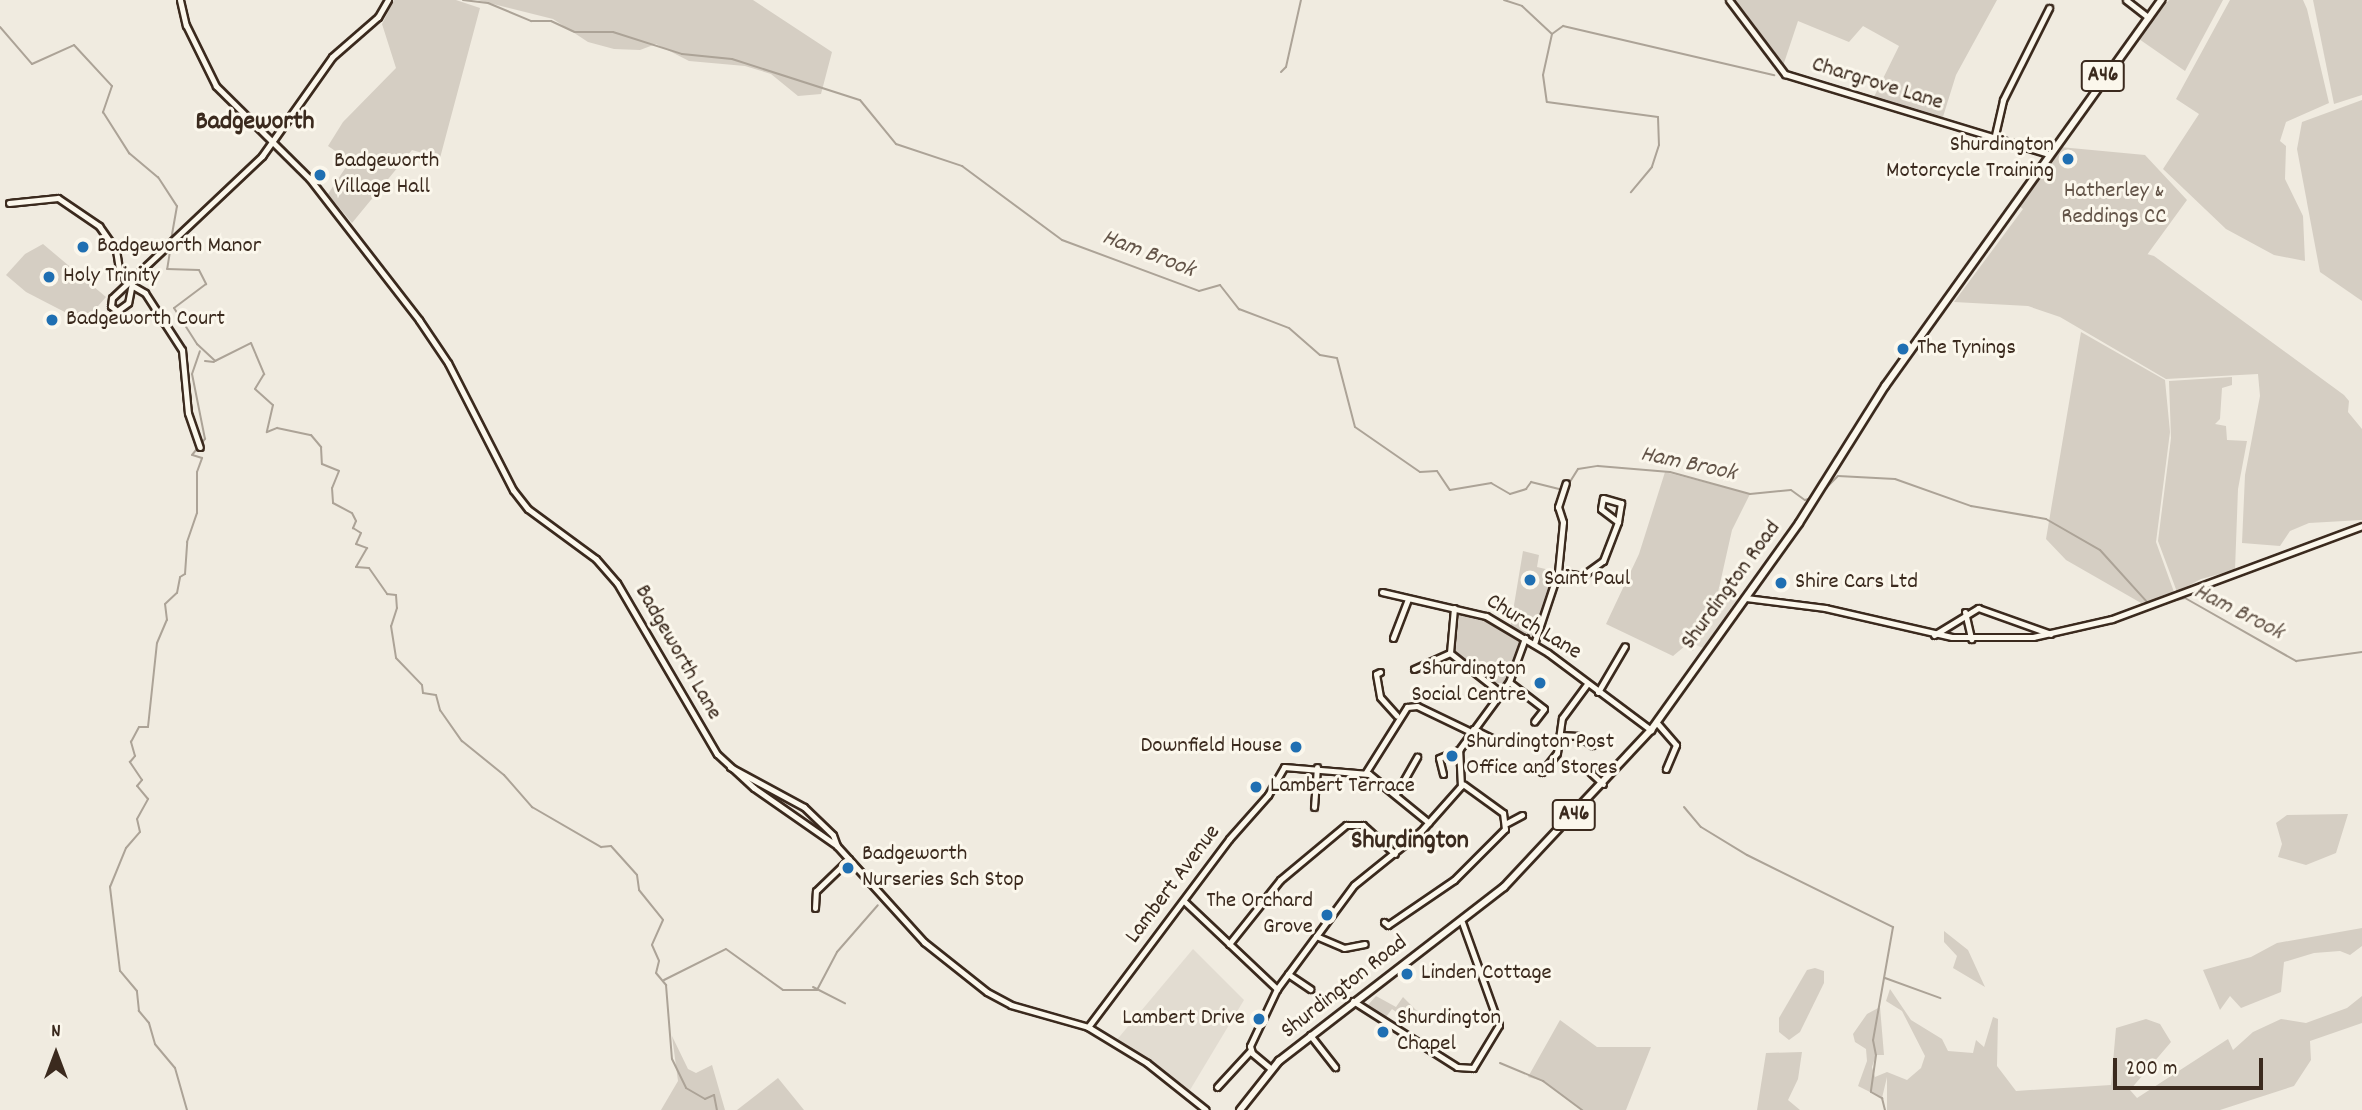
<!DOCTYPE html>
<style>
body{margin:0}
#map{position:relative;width:2362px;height:1110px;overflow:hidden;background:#f0ebe0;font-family:Dekko,sans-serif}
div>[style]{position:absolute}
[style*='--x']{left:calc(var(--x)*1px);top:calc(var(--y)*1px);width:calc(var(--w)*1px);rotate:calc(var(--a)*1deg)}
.built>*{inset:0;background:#e2dcd1}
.green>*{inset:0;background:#d5cec3}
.stream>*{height:2px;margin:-1px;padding:0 1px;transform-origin:1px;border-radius:1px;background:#aca397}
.roads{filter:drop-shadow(2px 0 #3b2a1e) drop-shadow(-2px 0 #3b2a1e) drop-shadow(0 2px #3b2a1e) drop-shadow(0 -2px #3b2a1e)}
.minor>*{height:5px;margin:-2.5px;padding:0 2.5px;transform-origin:2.5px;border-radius:2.5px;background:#fbf7ec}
.major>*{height:6px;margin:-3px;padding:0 3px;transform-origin:3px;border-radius:3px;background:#fbf7ec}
.dots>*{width:19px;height:19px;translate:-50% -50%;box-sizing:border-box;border:4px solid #fbf7ec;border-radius:50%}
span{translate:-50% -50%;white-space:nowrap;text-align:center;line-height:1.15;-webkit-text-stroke:6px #fbf7ec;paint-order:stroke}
.shield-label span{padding:2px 5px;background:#fbf7ec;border:2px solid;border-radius:5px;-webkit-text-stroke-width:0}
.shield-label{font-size:21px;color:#3b2a1e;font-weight:700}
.street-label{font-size:23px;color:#3b2a1e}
.poi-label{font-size:23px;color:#3b2a1e}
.right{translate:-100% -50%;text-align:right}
.left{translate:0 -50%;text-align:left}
.park-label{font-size:23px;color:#625347}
.water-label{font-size:24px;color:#635448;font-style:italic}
.quarter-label{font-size:26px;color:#3b2a1e;font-weight:700}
.north{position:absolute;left:21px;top:1019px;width:70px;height:70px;-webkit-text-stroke:5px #fbf7ec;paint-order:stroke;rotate:0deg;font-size:19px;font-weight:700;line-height:28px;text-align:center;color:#3b2a1e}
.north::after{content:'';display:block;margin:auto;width:24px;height:32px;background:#3b2a1e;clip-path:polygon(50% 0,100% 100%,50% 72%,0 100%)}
.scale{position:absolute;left:2113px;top:1058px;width:150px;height:32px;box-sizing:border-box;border:4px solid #3b2a1e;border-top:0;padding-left:9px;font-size:21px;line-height:24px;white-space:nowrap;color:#3b2a1e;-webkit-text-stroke:5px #fbf7ec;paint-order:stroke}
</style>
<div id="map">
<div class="built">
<i style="clip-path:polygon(1719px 588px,1738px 598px,1703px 648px,1696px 645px)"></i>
<i style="clip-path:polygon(1193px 949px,1244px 1000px,1187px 1095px,1115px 1042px)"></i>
</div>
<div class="green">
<i style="clip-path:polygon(394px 0,456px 0,480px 8px,440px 158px,412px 150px,352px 223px,328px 194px,350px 161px,328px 146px,343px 122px,396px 68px,382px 24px)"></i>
<i style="clip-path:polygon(477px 0,753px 0,832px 52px,821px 94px,798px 96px,771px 74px,745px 66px,689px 61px,656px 44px,640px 50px,614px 49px,588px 42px,553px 19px)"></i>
<i style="clip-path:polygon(1734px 0,1997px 0,1956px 75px,1942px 120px,1872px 101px,1899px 46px,1863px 26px,1849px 42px,1798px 21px,1783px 66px)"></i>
<i style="clip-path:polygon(2169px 0,2223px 0,2185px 71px,2139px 39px)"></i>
<i style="clip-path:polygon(2230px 0,2303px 0,2307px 9px,2329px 103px,2286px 122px,2280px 141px,2286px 146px,2285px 179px,2303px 216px,2305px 261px,2274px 255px,2226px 229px,2163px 169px,2199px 114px,2176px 99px)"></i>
<i style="clip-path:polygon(2313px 0,2362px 0,2362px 95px,2334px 104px)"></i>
<i style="clip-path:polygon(2362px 100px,2362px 301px,2320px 272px,2297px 149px,2302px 122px)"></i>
<i style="clip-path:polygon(2060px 147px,2145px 155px,2187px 200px,2128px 281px,2147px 254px,2154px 256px,2344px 395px,2349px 401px,2348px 412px,2362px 429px,2362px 520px,2309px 523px,2290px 531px,2280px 546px,2242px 543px,2245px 475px,2260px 396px,2258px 374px,2166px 379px,2060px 317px,2028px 306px,1954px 302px,2023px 209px,2016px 204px)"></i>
<i style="clip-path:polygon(43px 244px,106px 297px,84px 322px,26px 292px,6px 275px,25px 254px)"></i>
<i style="clip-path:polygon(2081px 332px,2165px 380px,2170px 432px,2156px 542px,2174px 592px,2149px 601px,2141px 603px,2066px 560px,2046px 539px)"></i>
<i style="clip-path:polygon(2232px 377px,2232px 385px,2222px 388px,2220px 419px,2215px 424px,2226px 426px,2227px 440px,2247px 441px,2238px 489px,2235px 570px,2201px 579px,2177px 592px,2158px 541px,2171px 438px,2169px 381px)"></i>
<i style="clip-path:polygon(1665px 472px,1750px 494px,1732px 530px,1719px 588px,1701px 636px,1693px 651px,1685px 646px,1673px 656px,1606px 624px,1639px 554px)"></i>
<i style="clip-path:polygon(1523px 551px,1539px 555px,1537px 567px,1558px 572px,1534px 644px,1525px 638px,1509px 682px,1491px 684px,1453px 655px,1449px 635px,1454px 608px,1467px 609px,1510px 629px)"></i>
<i style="clip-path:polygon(2348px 814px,2336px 853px,2306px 865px,2278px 857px,2282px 844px,2276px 823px,2287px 815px)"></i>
<i style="clip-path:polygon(2362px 928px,2362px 946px,2350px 955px,2340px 951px,2314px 953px,2284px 962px,2281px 992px,2241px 1008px,2230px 996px,2220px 1010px,2203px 970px,2251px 957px,2277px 943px)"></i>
<i style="clip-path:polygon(1944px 931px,1968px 950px,1985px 987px,1953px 968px,1957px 956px,1944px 942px)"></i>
<i style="clip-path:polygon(1815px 968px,1824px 971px,1824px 983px,1800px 1032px,1789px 1040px,1779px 1032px,1779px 1018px,1807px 970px)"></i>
<i style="clip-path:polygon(1890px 989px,1911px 1020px,1942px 1039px,1948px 1051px,1973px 1053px,1976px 1040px,1984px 1047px,1993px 1017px,1998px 1019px,1997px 1066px,2016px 1091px,2111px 1085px,2116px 1028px,2146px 1019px,2160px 1024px,2171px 1042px,2130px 1090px,2137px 1098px,2228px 1039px,2233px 1050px,2253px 1032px,2281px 1019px,2306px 1023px,2347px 1008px,2362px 996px,2362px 1023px,2310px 1041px,2311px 1060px,2294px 1086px,2220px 1110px,1887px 1110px,1887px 1077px,1882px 1098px,1858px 1086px,1867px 1061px,1866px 1049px,1855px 1042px,1853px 1034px,1867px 1014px,1880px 1007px,1884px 1055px,1876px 1055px,1872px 1067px,1875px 1077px,1887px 1072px,1907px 1080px,1921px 1068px,1925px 1056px,1902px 1011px,1886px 1001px)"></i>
<i style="clip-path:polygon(1376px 996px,1396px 1007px,1403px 997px,1418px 1012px,1410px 1022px,1392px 1009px,1386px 1017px,1368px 1005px)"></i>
<i style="clip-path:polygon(1560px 1020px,1597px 1047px,1651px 1047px,1626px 1110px,1582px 1110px,1543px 1081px,1528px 1077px)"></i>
<i style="clip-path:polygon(672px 1036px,688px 1069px,696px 1073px,712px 1065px,725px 1110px,661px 1110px,678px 1081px)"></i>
<i style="clip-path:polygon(1802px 1052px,1798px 1079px,1788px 1100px,1800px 1110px,1757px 1110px,1766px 1053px)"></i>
<i style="clip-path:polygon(778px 1078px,804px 1110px,737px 1110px)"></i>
</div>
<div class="stream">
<i style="--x:463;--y:0;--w:25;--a:7"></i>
<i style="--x:488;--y:3;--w:47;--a:22.7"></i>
<i style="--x:531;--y:21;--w:20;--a:0"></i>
<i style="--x:551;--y:21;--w:26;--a:25"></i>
<i style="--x:575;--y:32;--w:38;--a:0"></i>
<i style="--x:613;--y:32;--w:72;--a:17.7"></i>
<i style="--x:682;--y:54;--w:50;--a:5.7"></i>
<i style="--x:732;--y:59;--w:134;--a:17.8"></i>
<i style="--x:860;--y:100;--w:57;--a:50.7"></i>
<i style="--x:896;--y:144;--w:70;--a:18.4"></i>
<i style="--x:962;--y:166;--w:124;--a:36.5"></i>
<i style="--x:1062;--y:240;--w:146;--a:20.4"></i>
<i style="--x:1199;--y:291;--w:22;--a:-16"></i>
<i style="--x:1220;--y:285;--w:31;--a:52"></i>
<i style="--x:1239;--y:309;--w:53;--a:20.8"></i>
<i style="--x:1289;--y:328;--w:41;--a:41.1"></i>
<i style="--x:1320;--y:355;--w:17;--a:10"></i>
<i style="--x:1337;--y:358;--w:71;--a:75.4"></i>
<i style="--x:1355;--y:427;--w:79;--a:34.7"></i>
<i style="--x:1420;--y:472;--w:17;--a:-3"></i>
<i style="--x:1437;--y:471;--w:23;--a:56"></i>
<i style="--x:1450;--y:490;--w:42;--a:-9.7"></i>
<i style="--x:1491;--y:483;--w:22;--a:30"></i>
<i style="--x:1510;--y:494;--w:17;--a:-17"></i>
<i style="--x:1526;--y:489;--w:9;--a:-54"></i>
<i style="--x:1531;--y:482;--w:32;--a:14"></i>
<i style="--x:1504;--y:0;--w:19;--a:18"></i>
<i style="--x:1522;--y:6;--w:41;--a:43"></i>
<i style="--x:1552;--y:34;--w:14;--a:-36"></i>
<i style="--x:1563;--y:26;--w:217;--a:13.1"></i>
<i style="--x:0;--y:27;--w:49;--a:49.1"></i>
<i style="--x:32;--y:64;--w:46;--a:-24.3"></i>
<i style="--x:74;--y:45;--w:56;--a:47.2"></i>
<i style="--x:112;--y:86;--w:28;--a:109"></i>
<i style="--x:103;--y:112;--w:49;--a:57.6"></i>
<i style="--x:129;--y:153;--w:38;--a:40"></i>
<i style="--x:158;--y:177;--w:35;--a:57"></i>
<i style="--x:177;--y:206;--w:35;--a:100"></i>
<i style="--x:1552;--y:34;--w:42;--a:102.4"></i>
<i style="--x:1543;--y:75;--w:27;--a:82"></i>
<i style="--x:1547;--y:102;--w:112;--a:7.7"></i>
<i style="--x:1658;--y:117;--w:28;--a:88"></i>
<i style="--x:1659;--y:145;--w:23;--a:108"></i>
<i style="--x:1652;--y:167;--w:33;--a:130"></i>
<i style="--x:1281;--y:72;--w:7;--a:-45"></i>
<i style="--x:1286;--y:67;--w:69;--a:-77.4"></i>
<i style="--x:171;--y:245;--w:24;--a:99"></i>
<i style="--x:167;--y:269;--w:32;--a:2"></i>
<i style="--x:199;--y:270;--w:16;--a:63"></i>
<i style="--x:206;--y:284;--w:40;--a:143"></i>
<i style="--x:174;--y:308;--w:43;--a:57.4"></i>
<i style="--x:197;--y:344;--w:25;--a:43"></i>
<i style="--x:215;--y:361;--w:40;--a:-26.6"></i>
<i style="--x:251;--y:343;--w:34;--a:67"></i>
<i style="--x:264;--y:374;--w:17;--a:121"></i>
<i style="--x:255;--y:389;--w:24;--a:42"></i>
<i style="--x:273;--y:405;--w:28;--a:103"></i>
<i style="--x:267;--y:432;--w:11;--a:-22"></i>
<i style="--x:277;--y:428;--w:35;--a:12"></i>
<i style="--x:311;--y:435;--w:16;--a:50"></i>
<i style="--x:321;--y:447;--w:17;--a:87"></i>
<i style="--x:322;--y:464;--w:18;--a:22"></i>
<i style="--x:339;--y:471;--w:18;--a:112"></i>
<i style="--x:332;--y:488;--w:15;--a:86"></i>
<i style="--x:333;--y:503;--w:21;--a:28"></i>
<i style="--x:352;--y:513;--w:9;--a:63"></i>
<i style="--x:356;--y:521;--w:8;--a:113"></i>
<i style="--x:353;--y:528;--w:9;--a:32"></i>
<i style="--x:361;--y:533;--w:12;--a:114"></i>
<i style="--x:356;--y:544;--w:12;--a:20"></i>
<i style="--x:367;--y:548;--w:22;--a:120"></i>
<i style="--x:356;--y:567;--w:13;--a:4"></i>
<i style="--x:369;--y:568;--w:32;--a:55"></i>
<i style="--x:387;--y:594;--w:9;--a:6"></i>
<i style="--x:396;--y:595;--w:13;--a:86"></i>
<i style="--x:397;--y:608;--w:19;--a:108"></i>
<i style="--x:391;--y:626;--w:32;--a:81"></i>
<i style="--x:396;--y:658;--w:37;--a:46"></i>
<i style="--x:422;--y:685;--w:8;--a:83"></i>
<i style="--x:423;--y:693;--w:13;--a:9"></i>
<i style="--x:436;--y:695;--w:16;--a:75"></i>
<i style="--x:440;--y:710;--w:38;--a:55"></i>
<i style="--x:462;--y:741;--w:54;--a:39"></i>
<i style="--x:504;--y:775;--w:43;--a:48.8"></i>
<i style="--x:532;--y:807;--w:80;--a:30.1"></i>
<i style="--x:601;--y:847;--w:10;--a:-6"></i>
<i style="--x:611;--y:846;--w:39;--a:48"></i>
<i style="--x:637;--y:875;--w:15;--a:82"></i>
<i style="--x:639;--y:890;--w:38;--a:51"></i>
<i style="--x:663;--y:920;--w:27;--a:114"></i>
<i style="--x:652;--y:945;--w:17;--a:66"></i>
<i style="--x:659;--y:961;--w:12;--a:104"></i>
<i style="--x:656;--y:973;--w:16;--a:50"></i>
<i style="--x:666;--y:985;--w:74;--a:85.4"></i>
<i style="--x:672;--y:1059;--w:32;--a:64"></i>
<i style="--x:686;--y:1088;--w:22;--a:30"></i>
<i style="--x:705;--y:1099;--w:10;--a:-24"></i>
<i style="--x:714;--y:1095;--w:15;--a:79"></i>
<i style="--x:205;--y:361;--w:9;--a:6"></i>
<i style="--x:1568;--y:485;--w:19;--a:-58"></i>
<i style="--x:1578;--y:469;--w:20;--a:-9"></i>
<i style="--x:1598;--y:466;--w:72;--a:4.8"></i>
<i style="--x:1670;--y:472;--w:83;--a:15.4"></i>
<i style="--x:1750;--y:494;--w:41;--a:-5.6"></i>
<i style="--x:1791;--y:490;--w:17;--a:36"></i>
<i style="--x:1805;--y:500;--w:7;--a:-16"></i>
<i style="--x:1820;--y:494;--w:25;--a:-45"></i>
<i style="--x:1838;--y:476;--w:57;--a:3"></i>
<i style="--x:1895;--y:479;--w:81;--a:19.6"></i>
<i style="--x:1971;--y:506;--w:76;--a:9.8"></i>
<i style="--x:2046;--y:519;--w:62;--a:29.9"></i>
<i style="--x:2100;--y:550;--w:70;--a:47.9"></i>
<i style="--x:2151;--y:606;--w:35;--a:-13"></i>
<i style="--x:2185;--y:598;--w:128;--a:29.6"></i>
<i style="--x:2296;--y:661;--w:67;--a:-7.8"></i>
<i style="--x:1684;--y:807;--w:26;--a:50"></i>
<i style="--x:1701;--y:827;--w:54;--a:31.3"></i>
<i style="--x:1747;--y:855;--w:163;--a:26.3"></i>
<i style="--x:1893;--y:927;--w:115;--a:100"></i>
<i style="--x:1873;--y:1040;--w:15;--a:79"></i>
<i style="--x:1876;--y:1055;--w:37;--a:98"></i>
<i style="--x:1871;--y:1092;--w:13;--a:29"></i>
<i style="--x:1882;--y:1098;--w:12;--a:76"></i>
<i style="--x:1885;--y:978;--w:59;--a:20"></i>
<i style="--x:664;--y:980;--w:69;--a:-26.6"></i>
<i style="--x:726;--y:949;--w:70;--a:35.7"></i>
<i style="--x:783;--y:990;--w:34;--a:0"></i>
<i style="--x:817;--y:990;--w:43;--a:-62.2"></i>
<i style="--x:837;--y:952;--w:62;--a:-48.9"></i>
<i style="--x:813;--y:987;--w:36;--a:27"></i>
<i style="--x:1500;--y:1063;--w:47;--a:22.7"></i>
<i style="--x:1543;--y:1081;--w:49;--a:36.6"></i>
<i style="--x:187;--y:1110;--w:44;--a:-105.9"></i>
<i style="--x:175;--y:1068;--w:31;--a:-130"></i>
<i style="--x:155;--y:1044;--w:22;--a:-106"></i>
<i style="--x:149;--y:1023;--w:16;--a:-130"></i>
<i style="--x:139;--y:1011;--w:20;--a:-96"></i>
<i style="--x:137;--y:991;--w:26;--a:-130"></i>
<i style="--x:120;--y:971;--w:85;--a:-96.8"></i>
<i style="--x:110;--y:887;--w:42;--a:-67.7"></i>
<i style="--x:126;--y:848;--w:21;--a:-49"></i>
<i style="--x:140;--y:832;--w:13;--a:-103"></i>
<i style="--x:137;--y:819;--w:23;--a:-61"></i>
<i style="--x:148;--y:799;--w:17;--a:-130"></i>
<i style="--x:137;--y:786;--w:8;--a:-50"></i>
<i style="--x:142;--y:780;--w:22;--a:-124"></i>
<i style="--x:130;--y:762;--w:8;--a:-50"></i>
<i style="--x:135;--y:756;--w:15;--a:-106"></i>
<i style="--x:131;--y:742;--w:17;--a:-62"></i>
<i style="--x:139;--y:727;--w:9;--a:0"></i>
<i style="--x:148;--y:727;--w:84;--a:-83.9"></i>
<i style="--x:157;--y:643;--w:25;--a:-67"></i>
<i style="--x:167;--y:620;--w:16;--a:-97"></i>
<i style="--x:165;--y:604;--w:16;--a:-43"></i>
<i style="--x:177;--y:593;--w:16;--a:-79"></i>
<i style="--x:180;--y:577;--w:6;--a:-31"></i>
<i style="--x:185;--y:574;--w:32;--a:-86"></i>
<i style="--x:187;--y:542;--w:31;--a:-71"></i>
<i style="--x:197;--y:513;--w:41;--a:-90"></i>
<i style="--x:197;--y:472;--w:15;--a:-70"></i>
<i style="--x:202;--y:458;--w:10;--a:-163"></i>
<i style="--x:192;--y:455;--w:21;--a:-51"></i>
<i style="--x:205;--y:439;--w:66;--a:-101.3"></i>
<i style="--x:192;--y:374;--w:24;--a:-71"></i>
</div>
<div class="roads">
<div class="minor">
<i style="--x:180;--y:0;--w:26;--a:77"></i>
<i style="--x:186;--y:25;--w:68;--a:63.8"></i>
<i style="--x:216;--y:86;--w:131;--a:44.7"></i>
<i style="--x:309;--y:178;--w:180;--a:52.2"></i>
<i style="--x:419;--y:320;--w:52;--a:56"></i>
<i style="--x:448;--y:363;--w:143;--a:62.9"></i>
<i style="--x:513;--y:490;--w:24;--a:52"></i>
<i style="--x:528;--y:509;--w:84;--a:36.3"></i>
<i style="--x:596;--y:559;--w:32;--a:49"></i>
<i style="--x:617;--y:583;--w:198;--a:59.7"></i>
<i style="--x:717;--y:754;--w:50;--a:42.6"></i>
<i style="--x:754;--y:788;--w:101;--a:34.9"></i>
<i style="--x:837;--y:846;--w:130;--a:47.8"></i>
<i style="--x:924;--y:942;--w:80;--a:38.4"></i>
<i style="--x:987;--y:992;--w:27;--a:28"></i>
<i style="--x:1011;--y:1005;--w:80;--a:15.9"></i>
<i style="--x:1088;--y:1027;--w:69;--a:31.4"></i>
<i style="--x:1147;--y:1063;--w:75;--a:38.5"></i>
<i style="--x:1729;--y:0;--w:93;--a:52.9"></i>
<i style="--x:1785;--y:74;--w:275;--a:16.9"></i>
<i style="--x:2126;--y:0;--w:28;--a:38"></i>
<i style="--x:1995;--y:135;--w:36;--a:-77"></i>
<i style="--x:2003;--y:100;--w:103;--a:-63.4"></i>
<i style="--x:9;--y:203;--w:49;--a:-5.8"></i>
<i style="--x:58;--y:198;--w:50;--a:34.3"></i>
<i style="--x:99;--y:226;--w:29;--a:55"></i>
<i style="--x:116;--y:250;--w:20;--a:81"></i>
<i style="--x:119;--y:270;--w:14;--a:56"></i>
<i style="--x:133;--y:278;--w:25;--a:101"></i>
<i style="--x:128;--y:303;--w:14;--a:144"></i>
<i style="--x:117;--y:311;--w:8;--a:-140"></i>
<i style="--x:111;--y:306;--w:8;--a:-83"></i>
<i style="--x:112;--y:298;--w:207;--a:-43.4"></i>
<i style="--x:262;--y:156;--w:121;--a:-54.7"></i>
<i style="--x:332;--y:57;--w:61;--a:-41"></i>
<i style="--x:378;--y:17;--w:20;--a:-60"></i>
<i style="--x:133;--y:286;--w:14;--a:30"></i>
<i style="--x:145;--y:293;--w:68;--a:57"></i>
<i style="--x:182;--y:350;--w:63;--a:84.6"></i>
<i style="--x:188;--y:413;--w:36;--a:71"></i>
<i style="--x:1558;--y:572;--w:24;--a:9"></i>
<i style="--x:1582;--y:576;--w:26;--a:-36"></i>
<i style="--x:1603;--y:561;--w:42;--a:-69"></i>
<i style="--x:1618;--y:522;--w:21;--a:-143"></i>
<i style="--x:1601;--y:509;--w:11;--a:-80"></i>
<i style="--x:1603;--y:498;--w:19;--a:16"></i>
<i style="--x:1621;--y:503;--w:19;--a:99"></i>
<i style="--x:1382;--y:592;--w:107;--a:13"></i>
<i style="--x:1486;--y:616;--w:72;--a:30.8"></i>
<i style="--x:1548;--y:653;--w:129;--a:36.8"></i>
<i style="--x:1746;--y:598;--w:80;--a:7.2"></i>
<i style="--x:1825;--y:608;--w:130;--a:12.9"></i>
<i style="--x:1952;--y:637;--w:81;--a:0"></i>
<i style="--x:2033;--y:637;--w:81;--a:-12.8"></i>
<i style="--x:2112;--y:619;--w:267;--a:-20.4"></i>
<i style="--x:1454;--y:608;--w:45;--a:95.1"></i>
<i style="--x:1450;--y:653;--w:65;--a:38.1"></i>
<i style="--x:1965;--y:612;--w:28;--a:77"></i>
<i style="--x:1934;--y:635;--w:52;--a:-31.5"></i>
<i style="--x:1978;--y:608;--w:77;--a:19.6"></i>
<i style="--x:1393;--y:638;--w:42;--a:-69"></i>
<i style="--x:1534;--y:644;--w:76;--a:-71.6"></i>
<i style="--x:1558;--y:572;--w:50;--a:-84.3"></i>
<i style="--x:1563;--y:522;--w:16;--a:-108"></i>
<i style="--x:1558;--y:507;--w:25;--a:-72"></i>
<i style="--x:1414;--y:669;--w:39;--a:-24"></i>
<i style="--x:1380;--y:672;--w:4;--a:153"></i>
<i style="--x:1376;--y:674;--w:23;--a:80"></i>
<i style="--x:1380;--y:697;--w:25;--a:48"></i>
<i style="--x:1509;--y:682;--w:44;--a:37.6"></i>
<i style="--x:1544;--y:709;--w:16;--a:128"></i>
<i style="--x:1598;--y:692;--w:53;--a:-59.6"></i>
<i style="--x:1657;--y:723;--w:29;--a:49"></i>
<i style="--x:1676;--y:745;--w:26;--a:113"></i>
<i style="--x:1473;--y:729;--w:25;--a:26"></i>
<i style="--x:1560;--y:735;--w:19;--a:3"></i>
<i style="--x:1579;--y:736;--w:16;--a:35"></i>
<i style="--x:730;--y:767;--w:84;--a:28.4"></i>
<i style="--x:804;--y:807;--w:40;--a:44"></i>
<i style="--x:833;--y:835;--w:12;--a:70"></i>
<i style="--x:1537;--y:768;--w:6;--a:39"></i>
<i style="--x:1542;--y:772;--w:24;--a:-52"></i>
<i style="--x:1557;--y:753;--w:35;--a:-82"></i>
<i style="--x:1562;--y:718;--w:42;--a:-53.7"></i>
<i style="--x:1589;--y:771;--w:19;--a:43"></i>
<i style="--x:1366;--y:772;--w:77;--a:-57.8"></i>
<i style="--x:1407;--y:707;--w:10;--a:-6"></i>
<i style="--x:1417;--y:706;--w:60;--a:25.7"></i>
<i style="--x:1443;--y:774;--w:16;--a:-104"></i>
<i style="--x:1439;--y:758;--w:22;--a:-22"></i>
<i style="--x:1396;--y:794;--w:43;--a:-60.4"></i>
<i style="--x:1314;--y:807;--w:40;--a:-85.7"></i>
<i style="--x:1507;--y:823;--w:17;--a:-28"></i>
<i style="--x:1185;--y:902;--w:127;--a:43.4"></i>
<i style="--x:815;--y:908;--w:17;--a:-87"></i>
<i style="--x:816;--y:891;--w:46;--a:-44.1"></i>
<i style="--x:1384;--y:922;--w:5;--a:37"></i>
<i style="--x:1388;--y:925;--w:80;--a:-34.3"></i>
<i style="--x:1454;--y:880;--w:72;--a:-45"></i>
<i style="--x:1505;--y:829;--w:16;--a:-97"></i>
<i style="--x:1503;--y:813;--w:49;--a:-144.1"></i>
<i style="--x:1316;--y:936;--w:30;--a:23"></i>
<i style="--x:1344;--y:948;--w:21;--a:-11"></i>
<i style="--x:1229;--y:944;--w:82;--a:-51.4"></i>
<i style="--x:1280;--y:880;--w:86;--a:-39.8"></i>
<i style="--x:1346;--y:825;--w:17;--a:0"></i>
<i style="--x:1363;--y:825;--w:43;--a:42.2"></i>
<i style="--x:1288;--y:974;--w:27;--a:34"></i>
<i style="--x:1353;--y:1001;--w:123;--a:32.4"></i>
<i style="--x:1457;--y:1067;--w:16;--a:4"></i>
<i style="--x:1473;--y:1068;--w:50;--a:-58.8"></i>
<i style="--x:1499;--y:1025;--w:109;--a:-109.8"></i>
<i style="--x:1088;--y:1027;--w:235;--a:-53.1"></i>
<i style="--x:1229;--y:839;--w:59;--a:-48.4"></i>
<i style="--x:1268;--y:795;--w:32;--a:-60"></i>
<i style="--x:1284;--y:767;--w:85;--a:4.7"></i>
<i style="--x:1369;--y:774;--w:77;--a:39.2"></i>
<i style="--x:1310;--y:1035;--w:41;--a:52"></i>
<i style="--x:1270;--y:1068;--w:23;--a:-140"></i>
<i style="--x:1252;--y:1053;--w:7;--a:-106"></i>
<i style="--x:1250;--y:1046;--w:63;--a:-64.7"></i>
<i style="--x:1277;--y:989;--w:129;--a:-53.5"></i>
<i style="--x:1354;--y:885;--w:86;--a:-38.9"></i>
<i style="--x:1421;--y:831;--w:60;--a:-48.4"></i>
<i style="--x:1461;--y:786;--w:36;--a:-93"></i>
<i style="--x:1459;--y:750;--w:84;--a:-53.7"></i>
<i style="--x:1509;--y:682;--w:47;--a:-70"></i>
<i style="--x:1217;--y:1087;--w:50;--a:-47.4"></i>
</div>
<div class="major">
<i style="--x:1240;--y:1110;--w:63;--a:-51.5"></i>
<i style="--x:1279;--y:1061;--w:284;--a:-37.7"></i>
<i style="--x:1504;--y:887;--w:215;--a:-46.9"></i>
<i style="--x:1651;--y:730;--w:254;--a:-54.4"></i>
<i style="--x:1799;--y:523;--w:162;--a:-57.9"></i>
<i style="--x:1885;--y:386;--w:475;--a:-54.4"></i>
</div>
</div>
<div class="dots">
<i style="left:2068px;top:159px;background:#1f6fb2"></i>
<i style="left:320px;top:175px;background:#1f6fb2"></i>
<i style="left:83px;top:247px;background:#1f6fb2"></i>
<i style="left:49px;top:277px;background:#1f6fb2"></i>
<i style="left:52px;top:320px;background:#1f6fb2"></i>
<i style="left:1903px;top:349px;background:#1f6fb2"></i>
<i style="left:1530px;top:580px;background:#1f6fb2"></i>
<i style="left:1781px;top:583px;background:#1f6fb2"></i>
<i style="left:1540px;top:683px;background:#1f6fb2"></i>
<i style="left:1296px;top:747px;background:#1f6fb2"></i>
<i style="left:1452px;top:756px;background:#1f6fb2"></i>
<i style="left:1256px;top:787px;background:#1f6fb2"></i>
<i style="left:848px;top:868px;background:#1f6fb2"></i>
<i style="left:1327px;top:915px;background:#1f6fb2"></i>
<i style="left:1407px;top:974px;background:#1f6fb2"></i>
<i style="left:1259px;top:1019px;background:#1f6fb2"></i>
<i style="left:1383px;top:1032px;background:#1f6fb2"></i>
</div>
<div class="shield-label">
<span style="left:2103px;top:76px">A46</span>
<span style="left:1574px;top:815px">A46</span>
</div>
<div class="street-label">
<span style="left:1877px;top:85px;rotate:17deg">Chargrove Lane</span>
<span style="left:1732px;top:586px;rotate:-54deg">Shurdington Road</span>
<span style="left:1533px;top:628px;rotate:31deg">Church Lane</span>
<span style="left:677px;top:653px;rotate:60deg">Badgeworth Lane</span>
<span style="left:1174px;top:885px;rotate:-53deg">Lambert Avenue</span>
<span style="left:1345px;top:988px;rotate:-38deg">Shurdington Road</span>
</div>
<div class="poi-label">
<span class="right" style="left:2054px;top:159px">Shurdington<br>Motorcycle Training</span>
<span class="left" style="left:334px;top:175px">Badgeworth<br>Village Hall</span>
<span class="left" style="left:97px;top:247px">Badgeworth Manor</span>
<span class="left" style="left:63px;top:277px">Holy Trinity</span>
<span class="left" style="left:66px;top:320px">Badgeworth Court</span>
<span class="left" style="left:1917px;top:349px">The Tynings</span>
<span class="left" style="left:1544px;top:580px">Saint Paul</span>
<span class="left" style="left:1795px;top:583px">Shire Cars Ltd</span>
<span class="right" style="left:1526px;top:683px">Shurdington<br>Social Centre</span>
<span class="left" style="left:1466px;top:756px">Shurdington Post<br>Office and Stores</span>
<span class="right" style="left:1282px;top:747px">Downfield House</span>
<span class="left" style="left:1270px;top:787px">Lambert Terrace</span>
<span class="left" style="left:862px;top:868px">Badgeworth<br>Nurseries Sch Stop</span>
<span class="right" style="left:1313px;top:915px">The Orchard<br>Grove</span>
<span class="left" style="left:1421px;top:974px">Linden Cottage</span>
<span class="right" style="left:1245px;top:1019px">Lambert Drive</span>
<span class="left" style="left:1397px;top:1032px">Shurdington<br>Chapel</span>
</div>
<div class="park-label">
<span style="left:2114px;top:205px">Hatherley &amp;<br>Reddings CC</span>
</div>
<div class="water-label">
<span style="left:1148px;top:255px;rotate:21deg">Ham Brook</span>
<span style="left:1688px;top:465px;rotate:12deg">Ham Brook</span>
<span style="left:2238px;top:613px;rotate:27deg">Ham Brook</span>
</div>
<div class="quarter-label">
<span style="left:255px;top:123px">Badgeworth</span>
<span style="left:1410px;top:842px">Shurdington</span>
</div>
<div class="north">N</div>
<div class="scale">200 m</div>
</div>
